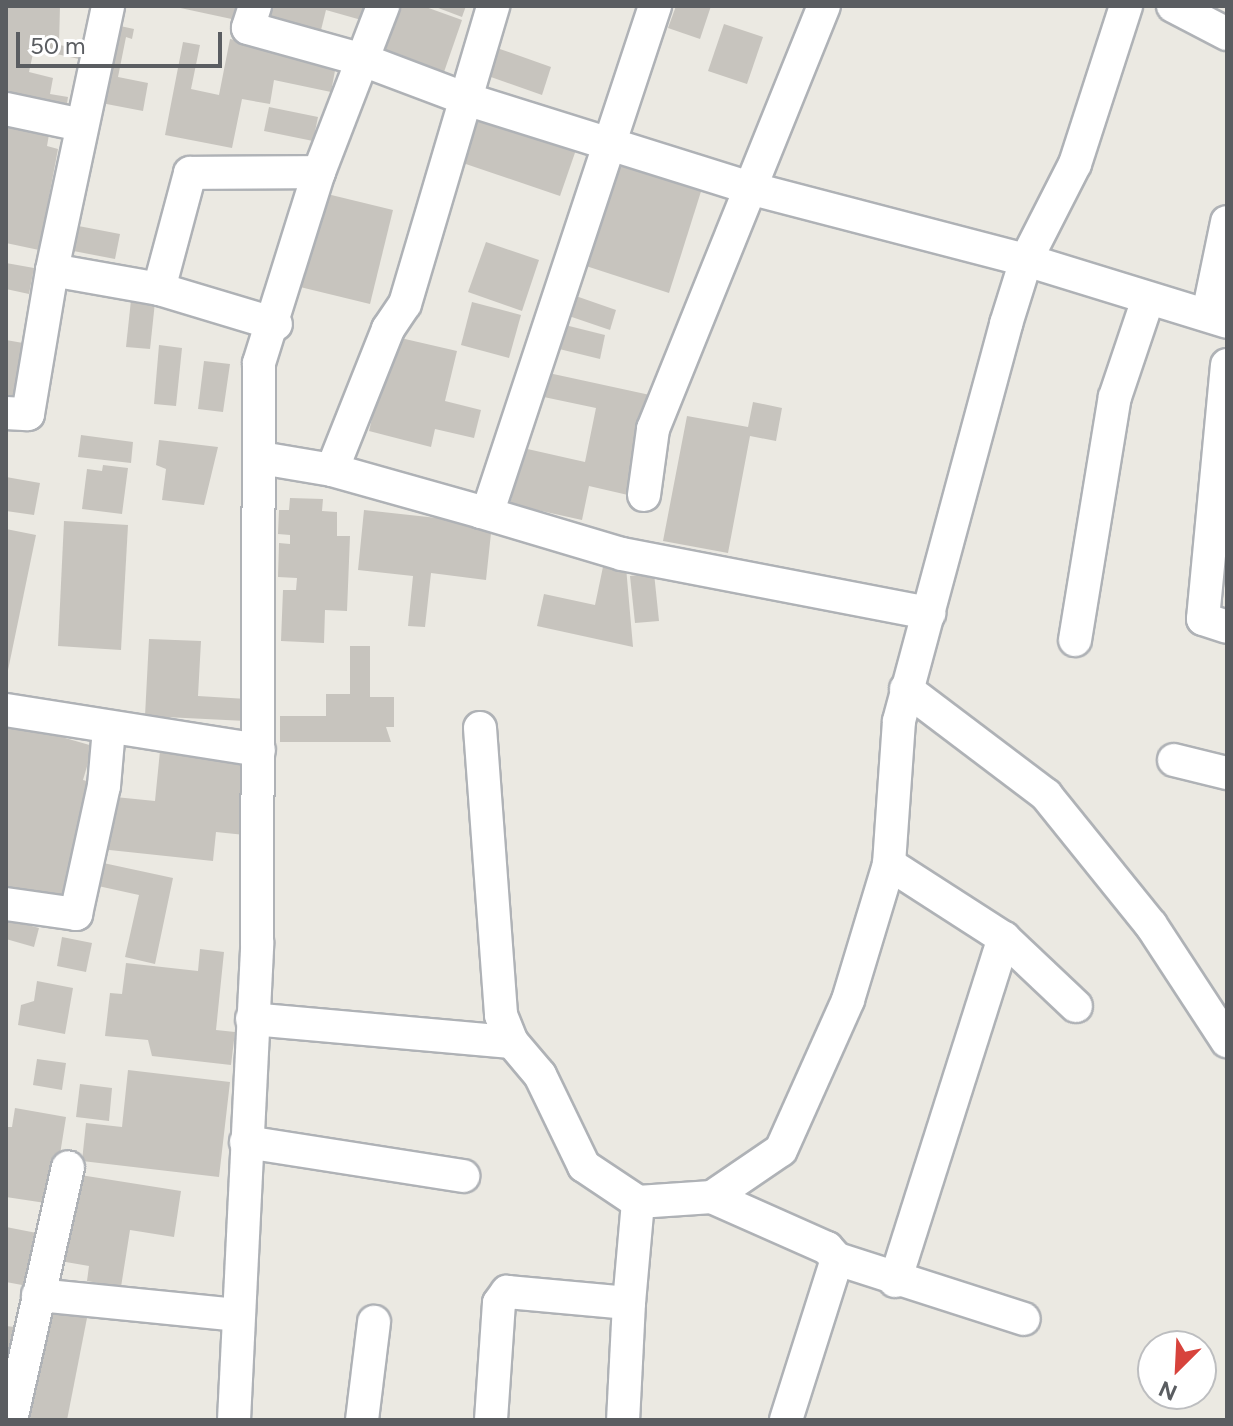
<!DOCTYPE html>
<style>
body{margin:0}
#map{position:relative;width:1233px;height:1426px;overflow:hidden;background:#ebe9e2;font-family:Figtree,sans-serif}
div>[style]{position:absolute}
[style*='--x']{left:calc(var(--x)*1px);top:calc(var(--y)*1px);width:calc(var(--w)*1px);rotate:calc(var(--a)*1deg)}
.building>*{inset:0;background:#c7c4be}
.roads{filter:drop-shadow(2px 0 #afb2b6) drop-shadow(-2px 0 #afb2b6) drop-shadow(0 2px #afb2b6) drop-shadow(0 -2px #afb2b6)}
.minor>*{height:32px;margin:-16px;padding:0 16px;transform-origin:16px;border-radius:16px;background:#fff}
span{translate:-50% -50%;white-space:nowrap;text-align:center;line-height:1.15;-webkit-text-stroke:6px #fff;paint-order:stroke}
.frame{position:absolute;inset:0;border:8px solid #5a5d61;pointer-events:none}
.north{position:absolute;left:1137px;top:1330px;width:80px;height:80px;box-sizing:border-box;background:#fff;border:2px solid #bdbec0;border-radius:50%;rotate:204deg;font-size:22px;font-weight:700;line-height:32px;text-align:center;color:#5a5d61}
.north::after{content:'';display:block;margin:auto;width:28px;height:36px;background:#d7433c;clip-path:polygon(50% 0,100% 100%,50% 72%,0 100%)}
.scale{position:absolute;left:16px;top:32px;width:206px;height:36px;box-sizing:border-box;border:4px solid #5a5d61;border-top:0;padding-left:10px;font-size:24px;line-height:28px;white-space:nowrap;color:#5a5d61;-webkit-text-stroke:6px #fff;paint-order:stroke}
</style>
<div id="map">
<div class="building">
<i style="clip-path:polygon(6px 6px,60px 6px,59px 45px,77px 48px,79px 59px,34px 49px,29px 72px,53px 78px,50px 94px,68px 97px,66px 110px,6px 98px)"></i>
<i style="clip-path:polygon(171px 6px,244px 6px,241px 21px)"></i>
<i style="clip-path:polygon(272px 6px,364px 6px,376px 9px,372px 23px,326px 10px,319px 38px,267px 24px)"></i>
<i style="clip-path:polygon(400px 6px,423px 6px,462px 20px,444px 72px,384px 51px)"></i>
<i style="clip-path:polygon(433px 6px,466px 6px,462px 17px)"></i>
<i style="clip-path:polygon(676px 6px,711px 6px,700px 39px,668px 28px)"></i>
<i style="clip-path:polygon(111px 24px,134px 29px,132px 39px,126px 37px,118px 77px,148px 83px,143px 111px,96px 102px)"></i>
<i style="clip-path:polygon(724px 24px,763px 37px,747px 84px,708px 71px)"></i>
<i style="clip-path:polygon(230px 39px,337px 60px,331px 92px,274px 80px,270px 104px,242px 99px,232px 148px,165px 135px,183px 42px,200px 45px,191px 89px,219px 95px)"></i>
<i style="clip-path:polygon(497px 48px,551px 67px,542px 95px,488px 76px)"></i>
<i style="clip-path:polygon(269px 107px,318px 117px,313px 141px,264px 131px)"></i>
<i style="clip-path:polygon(472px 108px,578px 144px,560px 196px,454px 160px)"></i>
<i style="clip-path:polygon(6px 114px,51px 123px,47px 146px,58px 149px,39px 250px,6px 243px)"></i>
<i style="clip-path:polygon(618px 154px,704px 182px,669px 293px,583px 265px)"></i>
<i style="clip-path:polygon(319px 192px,393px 210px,370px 304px,296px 286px)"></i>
<i style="clip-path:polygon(68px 224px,120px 234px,115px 259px,63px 249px)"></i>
<i style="clip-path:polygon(486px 242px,539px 260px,522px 311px,468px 292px)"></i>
<i style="clip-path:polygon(6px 263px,34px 268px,29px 294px,6px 289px)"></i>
<i style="clip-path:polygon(570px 294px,616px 310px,610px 330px,563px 314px)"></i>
<i style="clip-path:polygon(131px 300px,155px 302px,150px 349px,126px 347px)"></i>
<i style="clip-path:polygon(472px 302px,521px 315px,509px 358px,461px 345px)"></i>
<i style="clip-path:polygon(557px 323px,605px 335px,600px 359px,551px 347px)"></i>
<i style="clip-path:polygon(392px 336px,457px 351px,445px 401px,481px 410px,474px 438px,435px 429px,431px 447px,369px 431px)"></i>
<i style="clip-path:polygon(6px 340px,23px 343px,14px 403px,6px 402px)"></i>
<i style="clip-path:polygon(159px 345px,182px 348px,176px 406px,154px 404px)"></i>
<i style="clip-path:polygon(204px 361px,230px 364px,223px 412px,198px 409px)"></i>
<i style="clip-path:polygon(544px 372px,650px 395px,628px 495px,589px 486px,582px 520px,510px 504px,523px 448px,585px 462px,596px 408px,539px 396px)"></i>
<i style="clip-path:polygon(753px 402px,782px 408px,776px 441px,750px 436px,728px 553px,663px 541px,687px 416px,748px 427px)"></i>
<i style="clip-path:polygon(81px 435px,133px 442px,131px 463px,78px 457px)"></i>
<i style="clip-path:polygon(159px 440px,218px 447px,204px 505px,162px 500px,166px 469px,156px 465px)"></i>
<i style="clip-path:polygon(103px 465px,128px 468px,122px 514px,82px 509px,87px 469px,102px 471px)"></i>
<i style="clip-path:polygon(6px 477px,40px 483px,34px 515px,6px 511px)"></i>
<i style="clip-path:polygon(290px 498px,323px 499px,322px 511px,337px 512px,337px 536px,350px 536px,347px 611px,325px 610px,324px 643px,281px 641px,283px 590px,296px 590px,297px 578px,278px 577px,279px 543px,290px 544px,290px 535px,278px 534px,279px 510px,289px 510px)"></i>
<i style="clip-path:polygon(364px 510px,492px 524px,486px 580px,431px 573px,425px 627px,408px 626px,413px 576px,358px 570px)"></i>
<i style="clip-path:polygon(64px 521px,128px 525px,121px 650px,58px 646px)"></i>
<i style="clip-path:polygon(6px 529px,36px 535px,7px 675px,6px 675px)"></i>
<i style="clip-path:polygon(604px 562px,626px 567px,633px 647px,537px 626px,544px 594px,595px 605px)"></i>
<i style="clip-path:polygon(654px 573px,659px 621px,635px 623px,630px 576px)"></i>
<i style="clip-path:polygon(149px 639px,201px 641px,198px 696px,247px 699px,246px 721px,145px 716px)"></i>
<i style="clip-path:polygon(350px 646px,370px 646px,370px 697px,394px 697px,394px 727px,386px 727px,391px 742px,280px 742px,280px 716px,326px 716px,326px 694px,350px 694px)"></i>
<i style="clip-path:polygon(6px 721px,93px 746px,83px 780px,102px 785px,67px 913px,6px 896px)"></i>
<i style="clip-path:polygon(160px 751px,253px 761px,245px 835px,216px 832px,213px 861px,100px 849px,105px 796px,155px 801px)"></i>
<i style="clip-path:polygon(94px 861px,173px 878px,155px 964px,125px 957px,139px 895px,89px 884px)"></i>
<i style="clip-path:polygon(6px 919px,39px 928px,34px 947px,6px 939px)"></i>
<i style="clip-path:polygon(62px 937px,92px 943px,86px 972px,57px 966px)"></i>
<i style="clip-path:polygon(200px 949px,224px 952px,216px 1030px,235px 1032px,231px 1065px,152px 1056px,148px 1040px,105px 1036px,110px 993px,122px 994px,126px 963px,198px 971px)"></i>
<i style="clip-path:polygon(37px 981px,73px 988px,65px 1034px,18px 1025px,21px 1005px,34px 1001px)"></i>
<i style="clip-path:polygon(37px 1059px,66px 1063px,62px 1090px,33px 1085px)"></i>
<i style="clip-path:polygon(128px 1070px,230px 1082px,219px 1177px,82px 1161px,86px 1123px,122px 1127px)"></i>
<i style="clip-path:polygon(80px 1084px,112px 1088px,109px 1121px,76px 1117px)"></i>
<i style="clip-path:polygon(15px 1108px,66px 1117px,52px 1204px,6px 1197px,6px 1127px,12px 1127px)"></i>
<i style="clip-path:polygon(74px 1174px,181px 1191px,174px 1237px,130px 1230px,121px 1287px,87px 1281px,89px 1266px,60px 1261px)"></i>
<i style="clip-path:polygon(6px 1227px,47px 1235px,38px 1288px,6px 1282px)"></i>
<i style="clip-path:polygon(44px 1310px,87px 1318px,67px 1420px,22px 1420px)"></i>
<i style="clip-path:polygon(6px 1326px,23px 1328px,18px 1359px,6px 1357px)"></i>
</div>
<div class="roads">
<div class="minor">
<i style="--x:255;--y:6;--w:23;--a:108"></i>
<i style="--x:248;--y:28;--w:119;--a:15.5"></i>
<i style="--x:363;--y:60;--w:110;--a:20.7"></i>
<i style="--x:466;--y:99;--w:301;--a:17.4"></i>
<i style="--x:753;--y:189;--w:282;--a:14.6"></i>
<i style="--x:1026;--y:260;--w:210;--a:17.1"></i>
<i style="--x:1173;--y:6;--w:61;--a:27.4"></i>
<i style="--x:6;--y:109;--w:77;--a:12"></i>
<i style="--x:52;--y:270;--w:270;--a:-78"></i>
<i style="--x:159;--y:289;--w:120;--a:-75"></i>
<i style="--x:190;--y:173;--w:129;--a:-0.4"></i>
<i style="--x:1208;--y:314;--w:94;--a:-78.3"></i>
<i style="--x:1227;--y:365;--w:255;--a:95.4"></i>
<i style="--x:1203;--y:619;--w:25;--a:18"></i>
<i style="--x:6;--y:413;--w:22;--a:3"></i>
<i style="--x:28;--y:414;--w:146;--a:-80.5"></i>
<i style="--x:52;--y:270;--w:109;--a:10.1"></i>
<i style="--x:159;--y:289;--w:122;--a:16.7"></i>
<i style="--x:261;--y:458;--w:72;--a:9.6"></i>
<i style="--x:332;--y:470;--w:152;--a:-68.3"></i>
<i style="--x:388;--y:329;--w:30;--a:-56"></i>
<i style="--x:405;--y:304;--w:311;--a:-73.5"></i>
<i style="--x:332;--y:470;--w:155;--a:15.7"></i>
<i style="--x:481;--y:512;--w:9;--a:-27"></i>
<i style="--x:489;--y:508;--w:529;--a:-71.7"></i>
<i style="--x:644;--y:495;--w:67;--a:-82.2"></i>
<i style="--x:653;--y:429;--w:456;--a:-68"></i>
<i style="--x:481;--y:512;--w:147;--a:16.6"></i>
<i style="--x:622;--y:554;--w:313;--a:10.9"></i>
<i style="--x:1075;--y:640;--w:246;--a:-80.7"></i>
<i style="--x:1115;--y:397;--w:100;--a:-71.4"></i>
<i style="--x:906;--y:689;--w:176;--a:37.1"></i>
<i style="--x:1046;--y:795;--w:167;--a:51.1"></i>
<i style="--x:1151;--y:925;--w:139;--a:56.8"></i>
<i style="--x:6;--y:710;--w:256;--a:9"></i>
<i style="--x:480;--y:728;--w:288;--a:85.8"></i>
<i style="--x:501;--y:1015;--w:29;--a:68"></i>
<i style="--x:512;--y:1042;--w:43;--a:49.7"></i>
<i style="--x:540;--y:1075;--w:101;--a:64.2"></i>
<i style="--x:584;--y:1166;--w:65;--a:33.7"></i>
<i style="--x:638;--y:1202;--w:101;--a:95.1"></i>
<i style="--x:1174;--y:760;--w:55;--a:13.8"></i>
<i style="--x:889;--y:864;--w:137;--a:32.8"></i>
<i style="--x:1004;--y:938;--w:99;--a:43.4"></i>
<i style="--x:6;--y:904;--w:71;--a:8.1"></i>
<i style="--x:76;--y:914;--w:131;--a:-77.7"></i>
<i style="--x:104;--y:786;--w:57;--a:-85"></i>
<i style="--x:252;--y:1019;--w:261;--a:5.1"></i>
<i style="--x:246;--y:1142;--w:220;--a:8.9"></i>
<i style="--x:712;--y:1197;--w:126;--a:23.9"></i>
<i style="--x:827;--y:1248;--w:15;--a:48"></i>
<i style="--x:837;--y:1259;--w:169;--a:107.6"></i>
<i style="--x:638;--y:1202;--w:74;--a:-3.9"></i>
<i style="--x:712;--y:1197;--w:83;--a:-34.3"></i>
<i style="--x:781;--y:1150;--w:164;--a:-65.9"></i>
<i style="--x:848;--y:1000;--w:142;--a:-73.2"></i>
<i style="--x:889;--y:864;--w:143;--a:-86"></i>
<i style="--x:899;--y:721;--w:411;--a:-74.9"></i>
<i style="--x:1006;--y:324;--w:67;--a:-72.6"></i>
<i style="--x:1026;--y:260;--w:108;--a:-63"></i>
<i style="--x:1075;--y:164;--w:166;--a:-72.1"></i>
<i style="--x:837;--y:1259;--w:196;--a:17.8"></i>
<i style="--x:895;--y:1281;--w:360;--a:-72.4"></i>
<i style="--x:38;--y:1295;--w:201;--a:5.7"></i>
<i style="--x:11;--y:1420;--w:259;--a:-77.3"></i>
<i style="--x:234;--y:1420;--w:477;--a:-87.2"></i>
<i style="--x:257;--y:944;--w:581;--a:-89.8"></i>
<i style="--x:259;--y:363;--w:200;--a:-72.6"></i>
<i style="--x:319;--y:172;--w:178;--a:-68.9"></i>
<i style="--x:362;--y:1420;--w:99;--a:-83"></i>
<i style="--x:491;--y:1420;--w:117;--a:-86.1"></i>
<i style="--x:499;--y:1303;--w:14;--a:-54"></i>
<i style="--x:507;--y:1292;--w:122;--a:5.2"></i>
<i style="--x:629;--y:1303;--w:117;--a:92.9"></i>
</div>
</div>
<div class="frame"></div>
<div class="north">N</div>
<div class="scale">50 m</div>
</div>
